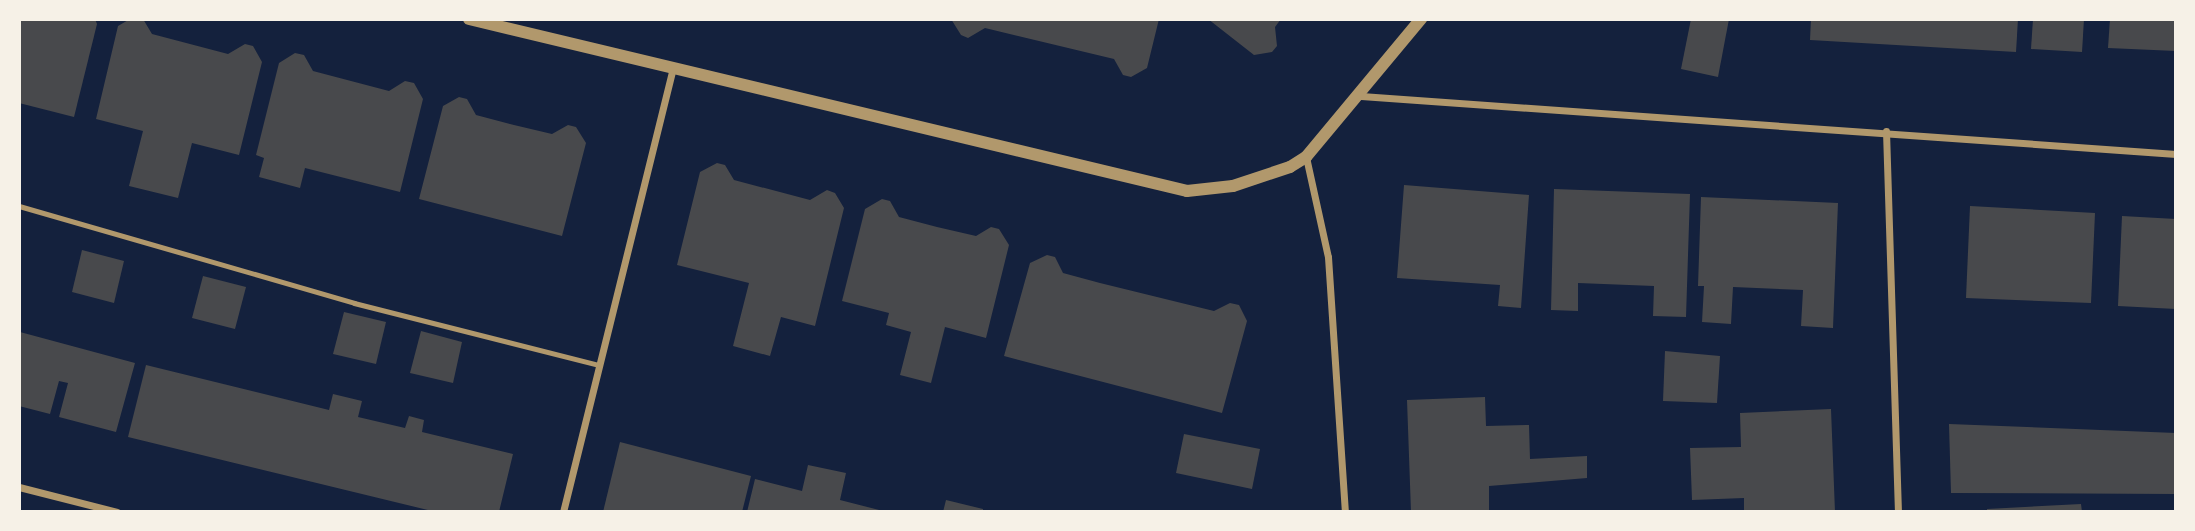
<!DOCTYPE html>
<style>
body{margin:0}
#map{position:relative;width:2195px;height:531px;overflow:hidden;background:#14213d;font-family:Lora,serif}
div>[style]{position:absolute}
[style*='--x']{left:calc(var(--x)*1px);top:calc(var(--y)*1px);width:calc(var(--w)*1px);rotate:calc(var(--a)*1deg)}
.building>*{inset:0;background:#48494c}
.service>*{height:5px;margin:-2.5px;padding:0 2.5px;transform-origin:2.5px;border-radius:2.5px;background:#b1986c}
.minor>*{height:7px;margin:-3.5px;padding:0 3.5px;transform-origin:3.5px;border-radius:3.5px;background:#b1986c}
.tertiary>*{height:12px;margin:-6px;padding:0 6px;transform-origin:6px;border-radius:6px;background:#b1986c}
span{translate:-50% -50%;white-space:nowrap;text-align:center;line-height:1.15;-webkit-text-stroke:6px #f6f1e7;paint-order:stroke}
.frame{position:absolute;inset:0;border:21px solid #f6f1e7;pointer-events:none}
</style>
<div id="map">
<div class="building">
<i style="clip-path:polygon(19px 19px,95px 19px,97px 24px,74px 117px,19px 103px)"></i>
<i style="clip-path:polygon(130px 19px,143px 19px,152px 34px,228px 54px,245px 44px,253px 46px,262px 62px,239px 155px,192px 143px,178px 198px,129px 186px,143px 131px,96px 119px,118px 26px)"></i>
<i style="clip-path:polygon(951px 19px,1159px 19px,1147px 68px,1131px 77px,1123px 75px,1114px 59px,985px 28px,968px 38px,961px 35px)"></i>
<i style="clip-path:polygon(1208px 19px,1281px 19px,1275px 27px,1277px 46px,1272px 52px,1254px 55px)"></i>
<i style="clip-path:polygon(1691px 19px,1729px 19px,1718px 77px,1681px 69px)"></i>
<i style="clip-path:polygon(1811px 19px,2018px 19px,2016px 52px,1810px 40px)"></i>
<i style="clip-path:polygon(2033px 19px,2084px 19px,2082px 52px,2031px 49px)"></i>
<i style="clip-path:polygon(2110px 19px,2176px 19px,2176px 51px,2108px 48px)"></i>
<i style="clip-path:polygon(295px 53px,304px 55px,313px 71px,389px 91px,405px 81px,414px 83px,423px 99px,400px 192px,305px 168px,300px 188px,259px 177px,264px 158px,256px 155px,279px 63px)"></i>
<i style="clip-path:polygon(459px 97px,467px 99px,476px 115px,514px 125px,552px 134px,568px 125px,576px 127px,586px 143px,562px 236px,419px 199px,443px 106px)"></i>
<i style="clip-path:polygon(717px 163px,725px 165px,734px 180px,810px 200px,827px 190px,835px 193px,844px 208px,815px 326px,781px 317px,770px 356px,733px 346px,749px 283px,677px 265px,700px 172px)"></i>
<i style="clip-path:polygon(1404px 185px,1529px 195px,1521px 308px,1498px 306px,1500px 285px,1397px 278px)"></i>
<i style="clip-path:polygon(1554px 189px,1690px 194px,1686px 317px,1653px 316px,1654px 286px,1578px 283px,1578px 311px,1551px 310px)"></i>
<i style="clip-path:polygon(1701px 197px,1838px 203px,1833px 328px,1801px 326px,1803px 290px,1733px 287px,1731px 324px,1702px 322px,1704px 286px,1698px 286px)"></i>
<i style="clip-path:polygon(882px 199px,890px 201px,899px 217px,937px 227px,976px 236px,991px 227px,999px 229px,1009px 245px,986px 338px,945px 327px,931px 383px,900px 375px,911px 332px,886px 325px,889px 313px,842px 301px,865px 209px)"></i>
<i style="clip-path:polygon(1970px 206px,2095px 213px,2091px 303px,1966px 298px)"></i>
<i style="clip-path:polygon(2122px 216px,2176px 219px,2176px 309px,2118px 306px)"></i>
<i style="clip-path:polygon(82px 250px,124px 261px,114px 303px,72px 292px)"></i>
<i style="clip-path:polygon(1047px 255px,1055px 257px,1063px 273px,1100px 283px,1214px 311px,1230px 303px,1239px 305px,1247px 321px,1222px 413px,1004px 356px,1030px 263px)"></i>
<i style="clip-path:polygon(203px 276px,246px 287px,235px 329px,192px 318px)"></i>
<i style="clip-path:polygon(344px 312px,386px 322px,376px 364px,333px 354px)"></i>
<i style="clip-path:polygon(421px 331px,462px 342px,453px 383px,410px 373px)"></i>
<i style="clip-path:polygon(20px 332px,135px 363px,116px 432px,59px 417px,68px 383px,59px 381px,50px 414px,19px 406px)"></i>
<i style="clip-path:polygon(1665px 351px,1720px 356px,1717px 403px,1663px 401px)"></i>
<i style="clip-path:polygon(146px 365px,329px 410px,333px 394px,362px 401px,358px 417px,405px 428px,409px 416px,424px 420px,422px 432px,513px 454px,499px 512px,436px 512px,128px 437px)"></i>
<i style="clip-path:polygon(1485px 397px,1486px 426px,1529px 425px,1530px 459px,1587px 456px,1587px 478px,1489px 486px,1489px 512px,1411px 512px,1407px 400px)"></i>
<i style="clip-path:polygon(1831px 409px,1835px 512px,1744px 512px,1744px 498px,1692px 500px,1690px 448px,1741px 447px,1740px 413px)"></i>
<i style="clip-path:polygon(1949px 424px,2176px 433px,2176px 494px,1951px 493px)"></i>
<i style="clip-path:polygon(1184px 434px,1260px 449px,1252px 489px,1176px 473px)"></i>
<i style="clip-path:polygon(620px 442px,751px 476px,742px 512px,603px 512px)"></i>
<i style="clip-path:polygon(808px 465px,846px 473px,840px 500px,887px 512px,747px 512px,755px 479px,802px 491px)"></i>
<i style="clip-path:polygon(946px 500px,983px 509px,983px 512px,943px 512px)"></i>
<i style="clip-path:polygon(2081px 504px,2082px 512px,1987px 512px,1987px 509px)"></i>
</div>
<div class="service">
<i style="--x:19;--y:206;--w:349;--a:16.1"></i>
<i style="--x:354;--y:303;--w:253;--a:14.2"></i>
</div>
<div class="minor">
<i style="--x:1361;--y:96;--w:817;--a:4.07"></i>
<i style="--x:1886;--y:131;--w:381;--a:88.2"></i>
<i style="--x:1306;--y:157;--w:102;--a:77.6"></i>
<i style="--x:1328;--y:257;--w:256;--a:86.2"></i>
<i style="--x:19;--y:487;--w:101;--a:14.3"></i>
<i style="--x:563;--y:512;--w:456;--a:-76.1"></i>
</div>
<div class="tertiary">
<i style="--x:469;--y:19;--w:738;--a:13.47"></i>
<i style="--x:1187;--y:191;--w:46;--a:-6.2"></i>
<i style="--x:1233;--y:186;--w:60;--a:-18.4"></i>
<i style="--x:1290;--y:167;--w:19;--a:-32"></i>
<i style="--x:1306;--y:157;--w:180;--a:-50.2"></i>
</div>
<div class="frame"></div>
</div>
